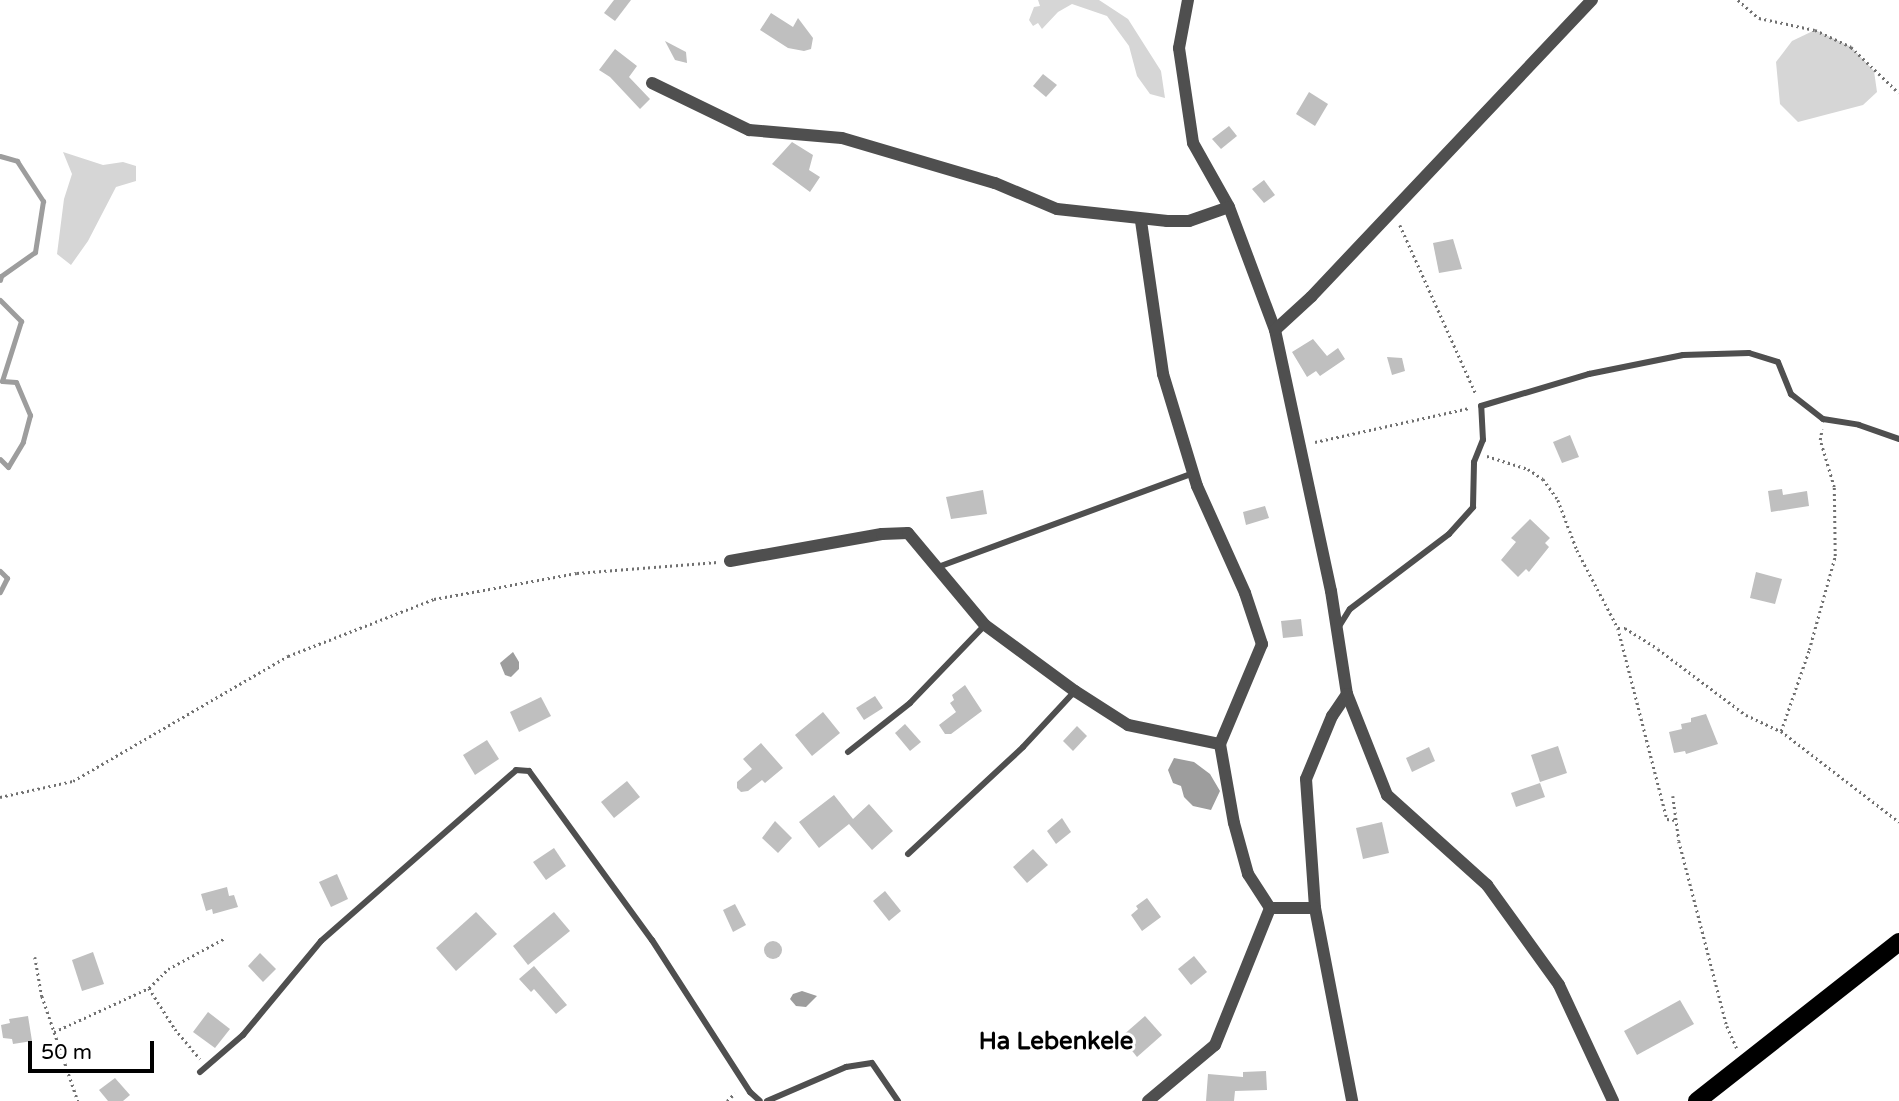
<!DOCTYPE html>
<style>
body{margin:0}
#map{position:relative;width:1899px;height:1101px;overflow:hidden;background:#fff;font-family:"Varela Round",sans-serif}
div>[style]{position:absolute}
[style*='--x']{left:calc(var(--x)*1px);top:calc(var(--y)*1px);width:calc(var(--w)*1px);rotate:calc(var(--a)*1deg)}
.green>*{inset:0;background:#d6d6d6}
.water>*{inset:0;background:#9d9d9d}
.stream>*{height:5px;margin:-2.5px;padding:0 2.5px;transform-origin:2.5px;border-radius:2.5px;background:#9d9d9d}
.building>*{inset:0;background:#bfbfbf}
.round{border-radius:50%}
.path>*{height:2.5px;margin-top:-1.25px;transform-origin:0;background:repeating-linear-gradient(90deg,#717171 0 2px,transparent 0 5.5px)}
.lane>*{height:6px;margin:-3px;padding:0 3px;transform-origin:3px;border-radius:3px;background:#4f4f4f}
.street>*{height:12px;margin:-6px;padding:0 6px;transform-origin:6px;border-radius:6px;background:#4f4f4f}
.primary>*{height:18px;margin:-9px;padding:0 9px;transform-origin:9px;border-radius:9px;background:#000}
span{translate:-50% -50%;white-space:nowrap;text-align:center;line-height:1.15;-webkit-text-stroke:6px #fff;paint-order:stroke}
.quarter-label{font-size:24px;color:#000;font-weight:700}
.scale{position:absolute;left:28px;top:1041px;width:126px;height:32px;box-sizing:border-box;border:4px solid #000;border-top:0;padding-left:9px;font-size:21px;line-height:24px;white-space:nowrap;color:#000;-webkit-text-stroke:5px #fff;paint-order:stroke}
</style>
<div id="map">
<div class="green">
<i style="clip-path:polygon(1038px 0,1099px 0,1128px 19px,1161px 71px,1165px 98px,1150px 94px,1137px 76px,1129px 46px,1107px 16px,1072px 4px,1058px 12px,1042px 29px,1038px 23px,1033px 26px,1029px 20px,1034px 7px,1040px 6px)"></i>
<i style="clip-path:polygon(1815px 30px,1851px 47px,1874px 71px,1877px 92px,1863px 105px,1798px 122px,1780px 104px,1776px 62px,1792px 41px)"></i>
<i style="clip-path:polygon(63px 152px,103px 165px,123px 162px,136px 166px,136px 181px,116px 187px,88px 241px,71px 265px,57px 254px,64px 199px,72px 174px)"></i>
</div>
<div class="water">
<i style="clip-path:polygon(513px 652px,519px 662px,519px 669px,511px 677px,505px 675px,500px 663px)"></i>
<i style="clip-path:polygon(1174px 758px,1194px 762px,1210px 774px,1220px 791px,1211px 810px,1193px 806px,1184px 797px,1181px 786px,1173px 783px,1168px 770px)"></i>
<i style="clip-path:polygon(802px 991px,817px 996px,806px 1007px,796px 1006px,790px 999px,793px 994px)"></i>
</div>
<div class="stream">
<i style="--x:0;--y:156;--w:18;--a:16"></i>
<i style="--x:17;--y:161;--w:48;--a:57"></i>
<i style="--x:43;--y:201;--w:52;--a:98.9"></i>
<i style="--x:35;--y:252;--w:42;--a:144.8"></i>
<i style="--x:1;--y:276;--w:4;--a:104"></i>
<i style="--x:0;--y:300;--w:30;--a:45"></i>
<i style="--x:21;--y:321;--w:63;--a:107.6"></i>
<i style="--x:2;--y:381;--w:14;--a:4"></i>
<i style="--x:16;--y:382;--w:36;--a:67"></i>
<i style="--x:30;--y:415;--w:28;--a:105"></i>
<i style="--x:23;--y:442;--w:29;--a:121"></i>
<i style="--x:8;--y:467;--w:11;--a:-135"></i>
<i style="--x:0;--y:571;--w:10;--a:45"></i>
<i style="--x:7;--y:578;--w:16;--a:117"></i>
</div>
<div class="building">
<i style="clip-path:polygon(614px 0,631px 0,615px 21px,604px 13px)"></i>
<i style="clip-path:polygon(771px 13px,793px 27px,798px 18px,813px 38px,811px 49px,804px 51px,788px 48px,760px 30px)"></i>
<i style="clip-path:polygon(665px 41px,686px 52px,687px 63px,675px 60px)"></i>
<i style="clip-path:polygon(615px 49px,637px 66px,629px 77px,650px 99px,640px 109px,610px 77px,599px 70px)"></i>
<i style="clip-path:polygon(1043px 74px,1057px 85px,1046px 97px,1033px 86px)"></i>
<i style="clip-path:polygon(1309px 92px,1328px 104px,1315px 126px,1296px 114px)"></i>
<i style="clip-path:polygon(1229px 126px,1237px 136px,1221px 149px,1212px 139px)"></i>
<i style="clip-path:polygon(792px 142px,813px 155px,809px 170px,820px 177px,810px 192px,772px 164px)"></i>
<i style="clip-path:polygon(1264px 180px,1275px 195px,1264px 203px,1252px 189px)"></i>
<i style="clip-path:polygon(1453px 239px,1462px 269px,1439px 273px,1433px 243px)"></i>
<i style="clip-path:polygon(1313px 339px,1327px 356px,1338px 348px,1345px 359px,1320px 376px,1316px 371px,1307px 377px,1292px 352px)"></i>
<i style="clip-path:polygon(1387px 357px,1402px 358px,1405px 371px,1392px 375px)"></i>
<i style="clip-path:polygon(1570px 435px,1579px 457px,1562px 463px,1553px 442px)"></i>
<i style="clip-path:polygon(1782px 489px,1783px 495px,1807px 491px,1809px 506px,1771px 512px,1768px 491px)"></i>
<i style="clip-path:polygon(983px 490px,987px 514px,951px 519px,946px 497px)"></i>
<i style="clip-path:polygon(1265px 506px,1269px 518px,1246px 525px,1243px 512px)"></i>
<i style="clip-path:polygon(1530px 519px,1550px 538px,1545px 543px,1549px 547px,1529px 572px,1526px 569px,1518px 577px,1501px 560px,1516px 542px,1511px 538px)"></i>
<i style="clip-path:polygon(1756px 572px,1782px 579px,1775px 604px,1750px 598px)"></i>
<i style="clip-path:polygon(1301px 619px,1303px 636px,1283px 638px,1281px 621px)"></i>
<i style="clip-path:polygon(965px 685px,982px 711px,951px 734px,945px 734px,939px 725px,956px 712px,950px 703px,954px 700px,952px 695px)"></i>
<i style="clip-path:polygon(875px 696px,883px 708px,864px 720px,856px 708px)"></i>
<i style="clip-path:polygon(541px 697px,551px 716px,519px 732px,510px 712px)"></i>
<i style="clip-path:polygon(823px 712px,840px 733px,812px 756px,795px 735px)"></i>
<i style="clip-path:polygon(1706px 714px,1718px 744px,1686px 754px,1685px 751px,1674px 753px,1669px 732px,1682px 729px,1681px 724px,1691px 722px,1691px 718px)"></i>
<i style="clip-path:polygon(905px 724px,921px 742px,910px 751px,895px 733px)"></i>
<i style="clip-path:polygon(1077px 726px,1087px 736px,1073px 751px,1063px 741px)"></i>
<i style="clip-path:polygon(487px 740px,499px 759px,475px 775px,463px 755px)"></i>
<i style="clip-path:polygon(761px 743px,783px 768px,765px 783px,762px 780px,748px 791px,741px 792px,737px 788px,737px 782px,752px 769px,743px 759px)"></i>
<i style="clip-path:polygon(1558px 746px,1567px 773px,1540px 782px,1531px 755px)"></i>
<i style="clip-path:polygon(1429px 747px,1435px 761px,1412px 772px,1406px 758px)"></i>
<i style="clip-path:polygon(627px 781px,640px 797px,614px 818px,601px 802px)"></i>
<i style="clip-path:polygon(1540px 783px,1545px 797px,1516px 807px,1511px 793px)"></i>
<i style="clip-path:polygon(834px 795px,853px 819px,869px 804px,893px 831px,872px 850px,849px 824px,819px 848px,799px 822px)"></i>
<i style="clip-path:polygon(1062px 818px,1071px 832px,1056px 844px,1047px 831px)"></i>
<i style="clip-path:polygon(775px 821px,792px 838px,778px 853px,762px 838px)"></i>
<i style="clip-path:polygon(1382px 822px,1389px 853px,1363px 859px,1356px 828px)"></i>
<i style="clip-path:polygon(554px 848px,566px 866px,546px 880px,533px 862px)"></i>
<i style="clip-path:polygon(1033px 849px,1048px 865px,1027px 883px,1013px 867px)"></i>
<i style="clip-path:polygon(337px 874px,348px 899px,331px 907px,319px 882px)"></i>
<i style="clip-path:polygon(227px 887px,229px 896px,234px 895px,238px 907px,213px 914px,212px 909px,206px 911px,201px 894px)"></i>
<i style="clip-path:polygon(885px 891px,901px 911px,889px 921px,873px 901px)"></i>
<i style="clip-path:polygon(1147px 898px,1161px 917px,1142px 931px,1131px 915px,1138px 909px,1136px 906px)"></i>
<i style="clip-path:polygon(735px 904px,746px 925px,733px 932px,723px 910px)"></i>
<i style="clip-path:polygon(476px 912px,497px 934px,456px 971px,436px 948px)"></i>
<i style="clip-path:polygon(554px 912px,570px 931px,528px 965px,513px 946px)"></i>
<i class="round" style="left:764px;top:941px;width:18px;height:18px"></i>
<i style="clip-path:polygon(93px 952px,104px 984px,82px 991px,72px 960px)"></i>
<i style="clip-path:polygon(260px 953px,276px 969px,263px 982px,248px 966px)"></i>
<i style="clip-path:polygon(1194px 956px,1207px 972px,1191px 985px,1178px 969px)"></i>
<i style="clip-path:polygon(534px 966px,567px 1005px,556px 1014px,534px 989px,531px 992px,519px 979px)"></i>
<i style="clip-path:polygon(1680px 1000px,1694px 1024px,1637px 1055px,1624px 1031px)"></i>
<i style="clip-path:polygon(208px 1012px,230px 1029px,215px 1048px,193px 1032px)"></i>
<i style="clip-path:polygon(28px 1016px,32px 1041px,13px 1044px,12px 1039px,3px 1038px,1px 1025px,10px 1023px,9px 1019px)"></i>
<i style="clip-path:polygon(1145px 1016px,1162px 1035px,1137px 1057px,1121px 1037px)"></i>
<i style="clip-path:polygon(1266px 1071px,1267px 1090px,1235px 1091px,1234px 1101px,1206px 1101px,1208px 1074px,1243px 1077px,1243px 1072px)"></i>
<i style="clip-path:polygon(115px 1078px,130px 1095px,123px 1101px,108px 1101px,99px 1090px)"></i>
</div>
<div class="path">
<i style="--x:1738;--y:0;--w:28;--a:41"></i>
<i style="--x:1759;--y:18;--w:57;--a:12.1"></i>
<i style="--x:1815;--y:30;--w:40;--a:25"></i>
<i style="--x:1851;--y:47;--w:66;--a:43.8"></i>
<i style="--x:1400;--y:225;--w:185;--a:65.8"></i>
<i style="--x:1315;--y:442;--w:158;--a:-12.4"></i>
<i style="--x:1487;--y:456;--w:43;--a:17.6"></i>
<i style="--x:1528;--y:469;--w:18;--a:34"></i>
<i style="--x:1543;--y:479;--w:26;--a:54"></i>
<i style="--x:1558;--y:500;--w:53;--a:69.2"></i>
<i style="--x:1577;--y:550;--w:88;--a:62.3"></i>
<i style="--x:1618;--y:628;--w:197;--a:75.6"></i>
<i style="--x:1667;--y:819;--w:9;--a:6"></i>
<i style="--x:1618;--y:628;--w:7;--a:0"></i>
<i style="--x:1625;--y:628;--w:39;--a:32"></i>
<i style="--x:1658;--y:649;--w:110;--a:36.9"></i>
<i style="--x:1746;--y:715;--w:38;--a:25"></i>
<i style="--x:1781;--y:731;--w:149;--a:37.6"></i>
<i style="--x:1781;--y:731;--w:86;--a:-70.9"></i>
<i style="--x:1809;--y:650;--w:98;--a:-74.5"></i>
<i style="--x:1835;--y:556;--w:69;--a:-90.8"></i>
<i style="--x:1834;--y:487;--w:49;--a:-106.6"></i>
<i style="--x:1820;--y:440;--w:11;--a:-80"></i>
<i style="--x:1673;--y:796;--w:45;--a:82.4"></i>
<i style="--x:1679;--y:841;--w:191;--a:75.5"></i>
<i style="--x:1727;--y:1026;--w:24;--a:66"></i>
<i style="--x:0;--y:797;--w:75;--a:-12.4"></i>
<i style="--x:73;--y:781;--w:249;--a:-30.2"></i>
<i style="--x:288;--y:656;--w:157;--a:-21.3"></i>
<i style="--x:434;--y:599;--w:145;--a:-10.3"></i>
<i style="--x:577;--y:573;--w:141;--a:-4.5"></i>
<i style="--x:35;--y:957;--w:40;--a:80"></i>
<i style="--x:42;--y:996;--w:111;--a:71.1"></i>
<i style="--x:149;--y:988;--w:27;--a:-45"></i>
<i style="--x:168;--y:969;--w:65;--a:-28.5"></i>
<i style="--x:54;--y:1032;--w:105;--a:-24.9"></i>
<i style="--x:149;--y:988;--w:49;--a:57.6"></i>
<i style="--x:175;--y:1029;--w:39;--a:50"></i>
<i style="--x:727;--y:1101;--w:11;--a:-45"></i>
</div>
<div class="lane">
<i style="--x:938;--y:567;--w:272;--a:-20.2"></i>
<i style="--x:1338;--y:628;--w:22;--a:-58"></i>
<i style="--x:1350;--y:609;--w:124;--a:-37.1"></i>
<i style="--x:1449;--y:534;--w:36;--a:-48"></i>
<i style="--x:1473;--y:507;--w:45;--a:-88.7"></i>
<i style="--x:1474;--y:462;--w:24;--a:-68"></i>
<i style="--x:1483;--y:440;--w:34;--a:-93"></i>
<i style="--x:1481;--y:406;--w:113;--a:-16.5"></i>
<i style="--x:1589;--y:374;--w:96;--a:-11.4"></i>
<i style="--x:1683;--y:355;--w:66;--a:-1.7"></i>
<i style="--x:1749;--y:353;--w:30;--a:17"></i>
<i style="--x:1778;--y:362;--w:35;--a:68"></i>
<i style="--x:1791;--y:394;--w:41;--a:38"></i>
<i style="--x:1823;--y:419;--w:36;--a:9"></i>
<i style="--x:1859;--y:425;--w:42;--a:19.3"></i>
<i style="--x:848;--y:752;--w:79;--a:-38.3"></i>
<i style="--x:910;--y:703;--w:108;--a:-46.1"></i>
<i style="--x:908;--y:854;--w:157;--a:-42.9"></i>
<i style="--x:1023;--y:747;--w:76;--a:-47.1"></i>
<i style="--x:200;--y:1072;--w:57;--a:-40.7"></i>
<i style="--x:243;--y:1035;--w:122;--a:-50.3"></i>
<i style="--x:321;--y:941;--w:259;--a:-41.2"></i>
<i style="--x:516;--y:770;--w:13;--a:4"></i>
<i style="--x:529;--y:771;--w:209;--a:54"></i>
<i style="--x:652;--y:940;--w:181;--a:57.2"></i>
<i style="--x:750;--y:1092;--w:13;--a:42"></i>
<i style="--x:767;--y:1101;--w:86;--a:-23.3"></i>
<i style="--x:846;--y:1067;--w:26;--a:-9"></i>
<i style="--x:872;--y:1063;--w:46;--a:55.6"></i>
</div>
<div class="street">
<i style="--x:1188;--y:0;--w:49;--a:100.6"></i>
<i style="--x:1179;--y:48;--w:96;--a:81.6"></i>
<i style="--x:1193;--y:143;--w:73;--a:60.6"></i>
<i style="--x:1229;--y:207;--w:131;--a:69.5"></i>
<i style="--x:1275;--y:330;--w:267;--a:77.9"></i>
<i style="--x:1331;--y:591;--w:104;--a:81.2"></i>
<i style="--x:1347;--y:694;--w:27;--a:124"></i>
<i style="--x:1332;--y:716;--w:68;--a:112.4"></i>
<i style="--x:1306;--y:779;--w:129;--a:86"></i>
<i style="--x:1315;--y:908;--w:197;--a:79.1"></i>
<i style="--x:652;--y:83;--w:108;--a:25.9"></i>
<i style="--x:749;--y:130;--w:93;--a:4.9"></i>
<i style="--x:842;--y:138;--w:159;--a:16.4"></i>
<i style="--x:995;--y:183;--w:67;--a:22.8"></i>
<i style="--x:1057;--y:209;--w:111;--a:6.2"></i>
<i style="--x:1167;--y:221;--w:22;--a:0"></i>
<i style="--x:1189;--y:221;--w:42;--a:-19.3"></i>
<i style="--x:1141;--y:221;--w:155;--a:81.8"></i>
<i style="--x:1163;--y:374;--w:117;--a:73.1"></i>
<i style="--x:1197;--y:486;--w:117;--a:65.8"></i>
<i style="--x:1245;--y:593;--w:54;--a:71.6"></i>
<i style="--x:1262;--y:644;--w:108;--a:112.8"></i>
<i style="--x:1220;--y:744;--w:80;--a:80"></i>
<i style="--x:1234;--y:823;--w:53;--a:74.6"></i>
<i style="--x:1248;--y:874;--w:40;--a:57.1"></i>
<i style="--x:1275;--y:330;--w:49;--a:-42.5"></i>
<i style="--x:1311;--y:297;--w:409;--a:-46.6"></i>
<i style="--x:730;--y:561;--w:154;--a:-10.1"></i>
<i style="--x:882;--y:534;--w:26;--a:-2"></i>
<i style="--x:908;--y:533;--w:120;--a:50.1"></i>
<i style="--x:985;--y:625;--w:112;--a:36.3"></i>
<i style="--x:1075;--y:691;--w:63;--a:32.7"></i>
<i style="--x:1128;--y:725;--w:94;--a:11.7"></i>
<i style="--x:1347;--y:694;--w:109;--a:68.4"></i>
<i style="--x:1387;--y:795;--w:135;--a:42"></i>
<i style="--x:1487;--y:885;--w:123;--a:54.2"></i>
<i style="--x:1559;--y:985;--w:128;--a:65"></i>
<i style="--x:1148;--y:1101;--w:87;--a:-39.9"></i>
<i style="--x:1215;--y:1045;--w:148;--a:-68.1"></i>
<i style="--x:1270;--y:908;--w:45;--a:0"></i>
</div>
<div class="primary">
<i style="--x:1697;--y:1101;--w:257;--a:-38.2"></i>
</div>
<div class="quarter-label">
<span style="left:1056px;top:1042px">Ha Lebenkele</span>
</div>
<div class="scale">50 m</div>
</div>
